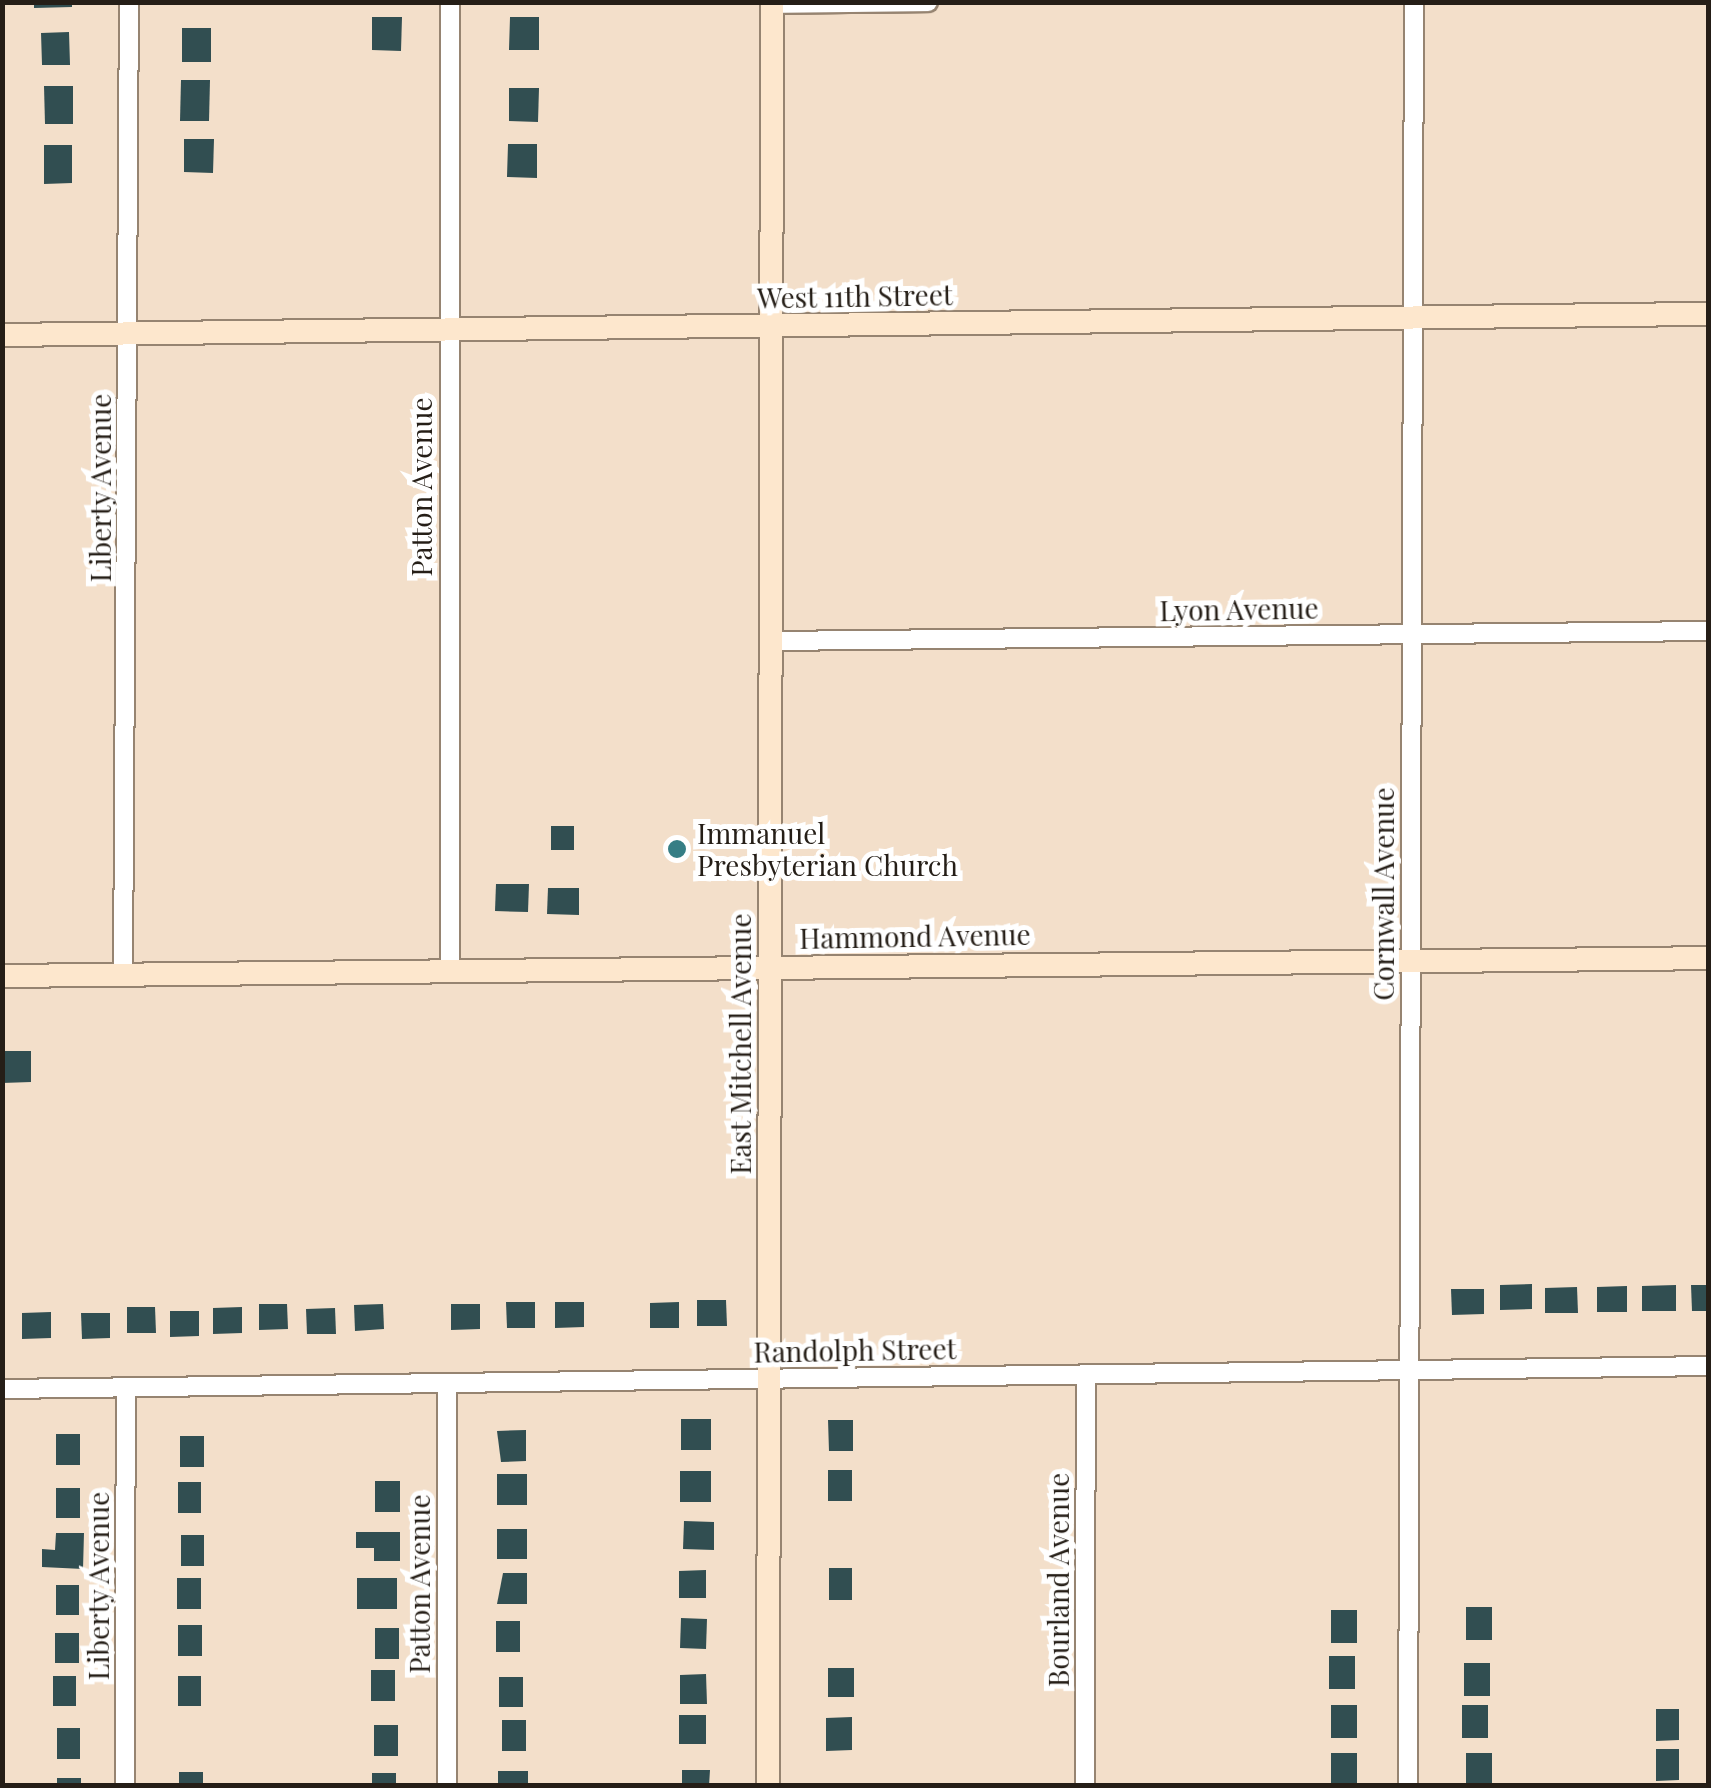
<!DOCTYPE html>
<style>
body{margin:0}
#map{position:relative;width:1711px;height:1788px;overflow:hidden;background:#f3dfca;font-family:"Playfair Display",serif}
div>[style]{position:absolute}
[style*='--x']{left:calc(var(--x)*1px);top:calc(var(--y)*1px);width:calc(var(--w)*1px);rotate:calc(var(--a)*1deg)}
.building>*{inset:0;background:#314e51}
.roads{filter:drop-shadow(2px 0 #968471) drop-shadow(-2px 0 #968471) drop-shadow(0 2px #968471) drop-shadow(0 -2px #968471)}
.street>*{height:18px;margin:-9px;padding:0 9px;transform-origin:9px;border-radius:9px;background:#fff}
.secondary>*{height:22px;margin:-11px;padding:0 11px;transform-origin:11px;border-radius:11px;background:#fde7cd}
.dots>*{width:28px;height:28px;translate:-50% -50%;box-sizing:border-box;border:5px solid #fff;border-radius:50%}
span{translate:-50% -50%;white-space:nowrap;text-align:center;line-height:1.15;-webkit-text-stroke:10px #fff;paint-order:stroke}
.street-label{font-size:28px;color:#251e17}
.poi-label{font-size:28px;color:#251e17}
.left{translate:0 -50%;text-align:left}
.frame{position:absolute;inset:0;border:5px solid #251e17;pointer-events:none}
</style>
<div id="map">
<div class="building">
<i style="clip-path:polygon(34px 2px,72px 2px,72px 7px,34px 8px)"></i>
<i style="clip-path:polygon(372px 17px,402px 17px,401px 51px,372px 50px)"></i>
<i style="clip-path:polygon(510px 17px,539px 17px,539px 50px,509px 50px)"></i>
<i style="clip-path:polygon(182px 28px,211px 28px,211px 62px,182px 62px)"></i>
<i style="clip-path:polygon(69px 32px,70px 65px,42px 65px,41px 33px)"></i>
<i style="clip-path:polygon(181px 80px,210px 80px,209px 121px,180px 121px)"></i>
<i style="clip-path:polygon(44px 86px,73px 86px,73px 124px,45px 124px)"></i>
<i style="clip-path:polygon(509px 88px,539px 88px,538px 122px,509px 121px)"></i>
<i style="clip-path:polygon(184px 139px,214px 139px,213px 173px,184px 172px)"></i>
<i style="clip-path:polygon(508px 144px,537px 144px,537px 178px,507px 177px)"></i>
<i style="clip-path:polygon(44px 145px,72px 145px,72px 183px,44px 184px)"></i>
<i style="clip-path:polygon(551px 826px,574px 826px,574px 850px,551px 850px)"></i>
<i style="clip-path:polygon(496px 884px,529px 884px,528px 912px,495px 911px)"></i>
<i style="clip-path:polygon(548px 888px,579px 888px,579px 915px,547px 914px)"></i>
<i style="clip-path:polygon(2px 1051px,31px 1051px,31px 1082px,2px 1083px)"></i>
<i style="clip-path:polygon(1532px 1284px,1532px 1309px,1500px 1310px,1500px 1285px)"></i>
<i style="clip-path:polygon(1676px 1285px,1676px 1311px,1642px 1311px,1642px 1286px)"></i>
<i style="clip-path:polygon(1691px 1285px,1708px 1285px,1708px 1311px,1692px 1311px)"></i>
<i style="clip-path:polygon(1627px 1286px,1627px 1312px,1597px 1312px,1597px 1287px)"></i>
<i style="clip-path:polygon(1577px 1287px,1578px 1313px,1545px 1313px,1545px 1288px)"></i>
<i style="clip-path:polygon(1451px 1289px,1484px 1289px,1484px 1314px,1452px 1315px)"></i>
<i style="clip-path:polygon(697px 1300px,726px 1300px,727px 1326px,697px 1326px)"></i>
<i style="clip-path:polygon(506px 1302px,535px 1302px,535px 1328px,507px 1328px)"></i>
<i style="clip-path:polygon(555px 1302px,584px 1302px,584px 1327px,555px 1328px)"></i>
<i style="clip-path:polygon(679px 1302px,679px 1328px,650px 1328px,650px 1303px)"></i>
<i style="clip-path:polygon(259px 1304px,287px 1304px,288px 1329px,259px 1330px)"></i>
<i style="clip-path:polygon(383px 1304px,384px 1329px,355px 1331px,354px 1305px)"></i>
<i style="clip-path:polygon(451px 1304px,480px 1304px,480px 1329px,451px 1330px)"></i>
<i style="clip-path:polygon(127px 1307px,155px 1307px,156px 1333px,127px 1333px)"></i>
<i style="clip-path:polygon(242px 1307px,242px 1333px,213px 1334px,213px 1308px)"></i>
<i style="clip-path:polygon(335px 1308px,336px 1334px,307px 1334px,306px 1309px)"></i>
<i style="clip-path:polygon(170px 1311px,199px 1311px,199px 1336px,170px 1337px)"></i>
<i style="clip-path:polygon(51px 1312px,51px 1338px,22px 1339px,22px 1313px)"></i>
<i style="clip-path:polygon(81px 1313px,110px 1313px,110px 1338px,82px 1339px)"></i>
<i style="clip-path:polygon(681px 1419px,711px 1419px,711px 1450px,681px 1450px)"></i>
<i style="clip-path:polygon(828px 1420px,853px 1420px,853px 1451px,829px 1451px)"></i>
<i style="clip-path:polygon(526px 1430px,526px 1461px,501px 1462px,497px 1431px)"></i>
<i style="clip-path:polygon(56px 1434px,80px 1434px,80px 1465px,56px 1465px)"></i>
<i style="clip-path:polygon(180px 1436px,204px 1436px,204px 1467px,180px 1467px)"></i>
<i style="clip-path:polygon(828px 1470px,852px 1470px,852px 1501px,828px 1501px)"></i>
<i style="clip-path:polygon(680px 1471px,711px 1471px,711px 1502px,680px 1502px)"></i>
<i style="clip-path:polygon(497px 1474px,527px 1474px,527px 1505px,497px 1505px)"></i>
<i style="clip-path:polygon(375px 1481px,400px 1481px,400px 1512px,375px 1512px)"></i>
<i style="clip-path:polygon(178px 1482px,201px 1482px,201px 1513px,178px 1513px)"></i>
<i style="clip-path:polygon(56px 1488px,80px 1488px,80px 1518px,56px 1518px)"></i>
<i style="clip-path:polygon(684px 1521px,714px 1522px,714px 1550px,683px 1549px)"></i>
<i style="clip-path:polygon(497px 1529px,527px 1529px,527px 1559px,497px 1559px)"></i>
<i style="clip-path:polygon(356px 1532px,400px 1532px,400px 1561px,374px 1561px,374px 1548px,356px 1548px)"></i>
<i style="clip-path:polygon(56px 1533px,84px 1533px,83px 1569px,42px 1567px,42px 1549px,55px 1550px)"></i>
<i style="clip-path:polygon(181px 1535px,204px 1535px,204px 1566px,181px 1566px)"></i>
<i style="clip-path:polygon(829px 1568px,852px 1568px,852px 1600px,829px 1600px)"></i>
<i style="clip-path:polygon(706px 1570px,706px 1598px,679px 1598px,679px 1571px)"></i>
<i style="clip-path:polygon(503px 1573px,527px 1573px,527px 1604px,497px 1604px)"></i>
<i style="clip-path:polygon(177px 1578px,201px 1578px,201px 1609px,177px 1609px)"></i>
<i style="clip-path:polygon(357px 1578px,397px 1578px,397px 1609px,357px 1609px)"></i>
<i style="clip-path:polygon(56px 1585px,79px 1585px,79px 1615px,56px 1615px)"></i>
<i style="clip-path:polygon(1466px 1607px,1492px 1607px,1492px 1640px,1466px 1640px)"></i>
<i style="clip-path:polygon(1331px 1610px,1357px 1610px,1357px 1643px,1331px 1643px)"></i>
<i style="clip-path:polygon(681px 1618px,707px 1619px,706px 1649px,680px 1648px)"></i>
<i style="clip-path:polygon(496px 1621px,520px 1621px,520px 1652px,496px 1652px)"></i>
<i style="clip-path:polygon(178px 1625px,202px 1625px,202px 1656px,178px 1656px)"></i>
<i style="clip-path:polygon(375px 1628px,399px 1628px,399px 1659px,375px 1659px)"></i>
<i style="clip-path:polygon(55px 1633px,79px 1633px,79px 1663px,55px 1663px)"></i>
<i style="clip-path:polygon(1329px 1656px,1355px 1656px,1355px 1689px,1329px 1689px)"></i>
<i style="clip-path:polygon(1464px 1663px,1490px 1663px,1490px 1696px,1464px 1696px)"></i>
<i style="clip-path:polygon(828px 1668px,854px 1668px,854px 1697px,828px 1697px)"></i>
<i style="clip-path:polygon(371px 1670px,395px 1670px,395px 1701px,371px 1701px)"></i>
<i style="clip-path:polygon(706px 1674px,707px 1704px,680px 1704px,680px 1675px)"></i>
<i style="clip-path:polygon(53px 1676px,76px 1676px,76px 1706px,53px 1706px)"></i>
<i style="clip-path:polygon(178px 1676px,201px 1676px,201px 1706px,178px 1706px)"></i>
<i style="clip-path:polygon(499px 1677px,523px 1677px,523px 1707px,499px 1707px)"></i>
<i style="clip-path:polygon(1331px 1705px,1357px 1705px,1357px 1738px,1331px 1738px)"></i>
<i style="clip-path:polygon(1462px 1705px,1488px 1705px,1488px 1738px,1462px 1738px)"></i>
<i style="clip-path:polygon(1656px 1709px,1679px 1709px,1679px 1740px,1656px 1741px)"></i>
<i style="clip-path:polygon(679px 1715px,706px 1715px,706px 1744px,679px 1744px)"></i>
<i style="clip-path:polygon(852px 1717px,852px 1750px,826px 1751px,826px 1718px)"></i>
<i style="clip-path:polygon(502px 1720px,526px 1720px,526px 1751px,502px 1751px)"></i>
<i style="clip-path:polygon(374px 1725px,398px 1725px,398px 1756px,374px 1756px)"></i>
<i style="clip-path:polygon(57px 1728px,80px 1728px,80px 1759px,57px 1759px)"></i>
<i style="clip-path:polygon(1656px 1749px,1679px 1749px,1679px 1780px,1656px 1781px)"></i>
<i style="clip-path:polygon(1331px 1753px,1357px 1753px,1357px 1786px,1331px 1786px)"></i>
<i style="clip-path:polygon(1466px 1753px,1492px 1753px,1492px 1786px,1466px 1786px)"></i>
<i style="clip-path:polygon(682px 1770px,710px 1770px,709px 1786px,682px 1786px)"></i>
<i style="clip-path:polygon(498px 1771px,528px 1771px,528px 1786px,498px 1786px)"></i>
<i style="clip-path:polygon(179px 1772px,203px 1772px,203px 1786px,179px 1786px)"></i>
<i style="clip-path:polygon(372px 1773px,396px 1773px,396px 1786px,372px 1786px)"></i>
<i style="clip-path:polygon(57px 1778px,81px 1778px,81px 1786px,57px 1786px)"></i>
</div>
<div class="roads">
<div class="street">
<i style="--x:772;--y:4;--w:156;--a:-0.7"></i>
<i style="--x:771;--y:641;--w:937;--a:-0.61"></i>
<i style="--x:450;--y:971;--w:969;--a:-90"></i>
<i style="--x:123;--y:974;--w:972;--a:-89.65"></i>
<i style="--x:447;--y:1383;--w:403;--a:90"></i>
<i style="--x:2;--y:1389;--w:1706;--a:-0.77"></i>
<i style="--x:125;--y:1786;--w:399;--a:-89.9"></i>
<i style="--x:1085;--y:1786;--w:412;--a:-89.9"></i>
<i style="--x:1408;--y:1786;--w:1784;--a:-89.81"></i>
</div>
<div class="secondary">
<i style="--x:2;--y:335;--w:1706;--a:-0.71"></i>
<i style="--x:2;--y:976;--w:1706;--a:-0.6"></i>
<i style="--x:768;--y:1786;--w:1784;--a:-89.87"></i>
</div>
</div>
<div class="dots">
<i style="left:677px;top:849px;background:#367e85"></i>
</div>
<div class="street-label">
<span style="left:855px;top:296px;rotate:-1deg">West 11th Street</span>
<span style="left:421px;top:487px;rotate:-90deg">Patton Avenue</span>
<span style="left:100px;top:488px;rotate:-90deg">Liberty Avenue</span>
<span style="left:1239px;top:609px;rotate:-1deg">Lyon Avenue</span>
<span style="left:1383px;top:894px;rotate:-90deg">Cornwall Avenue</span>
<span style="left:915px;top:936px;rotate:-1deg">Hammond Avenue</span>
<span style="left:740px;top:1044px;rotate:-90deg">East Mitchell Avenue</span>
<span style="left:855px;top:1350px;rotate:-1deg">Randolph Street</span>
<span style="left:1058px;top:1580px;rotate:-90deg">Bourland Avenue</span>
<span style="left:419px;top:1584px;rotate:-90deg">Patton Avenue</span>
<span style="left:98px;top:1586px;rotate:-90deg">Liberty Avenue</span>
</div>
<div class="poi-label">
<span class="left" style="left:697px;top:849px">Immanuel<br>Presbyterian Church</span>
</div>
<div class="frame"></div>
</div>
